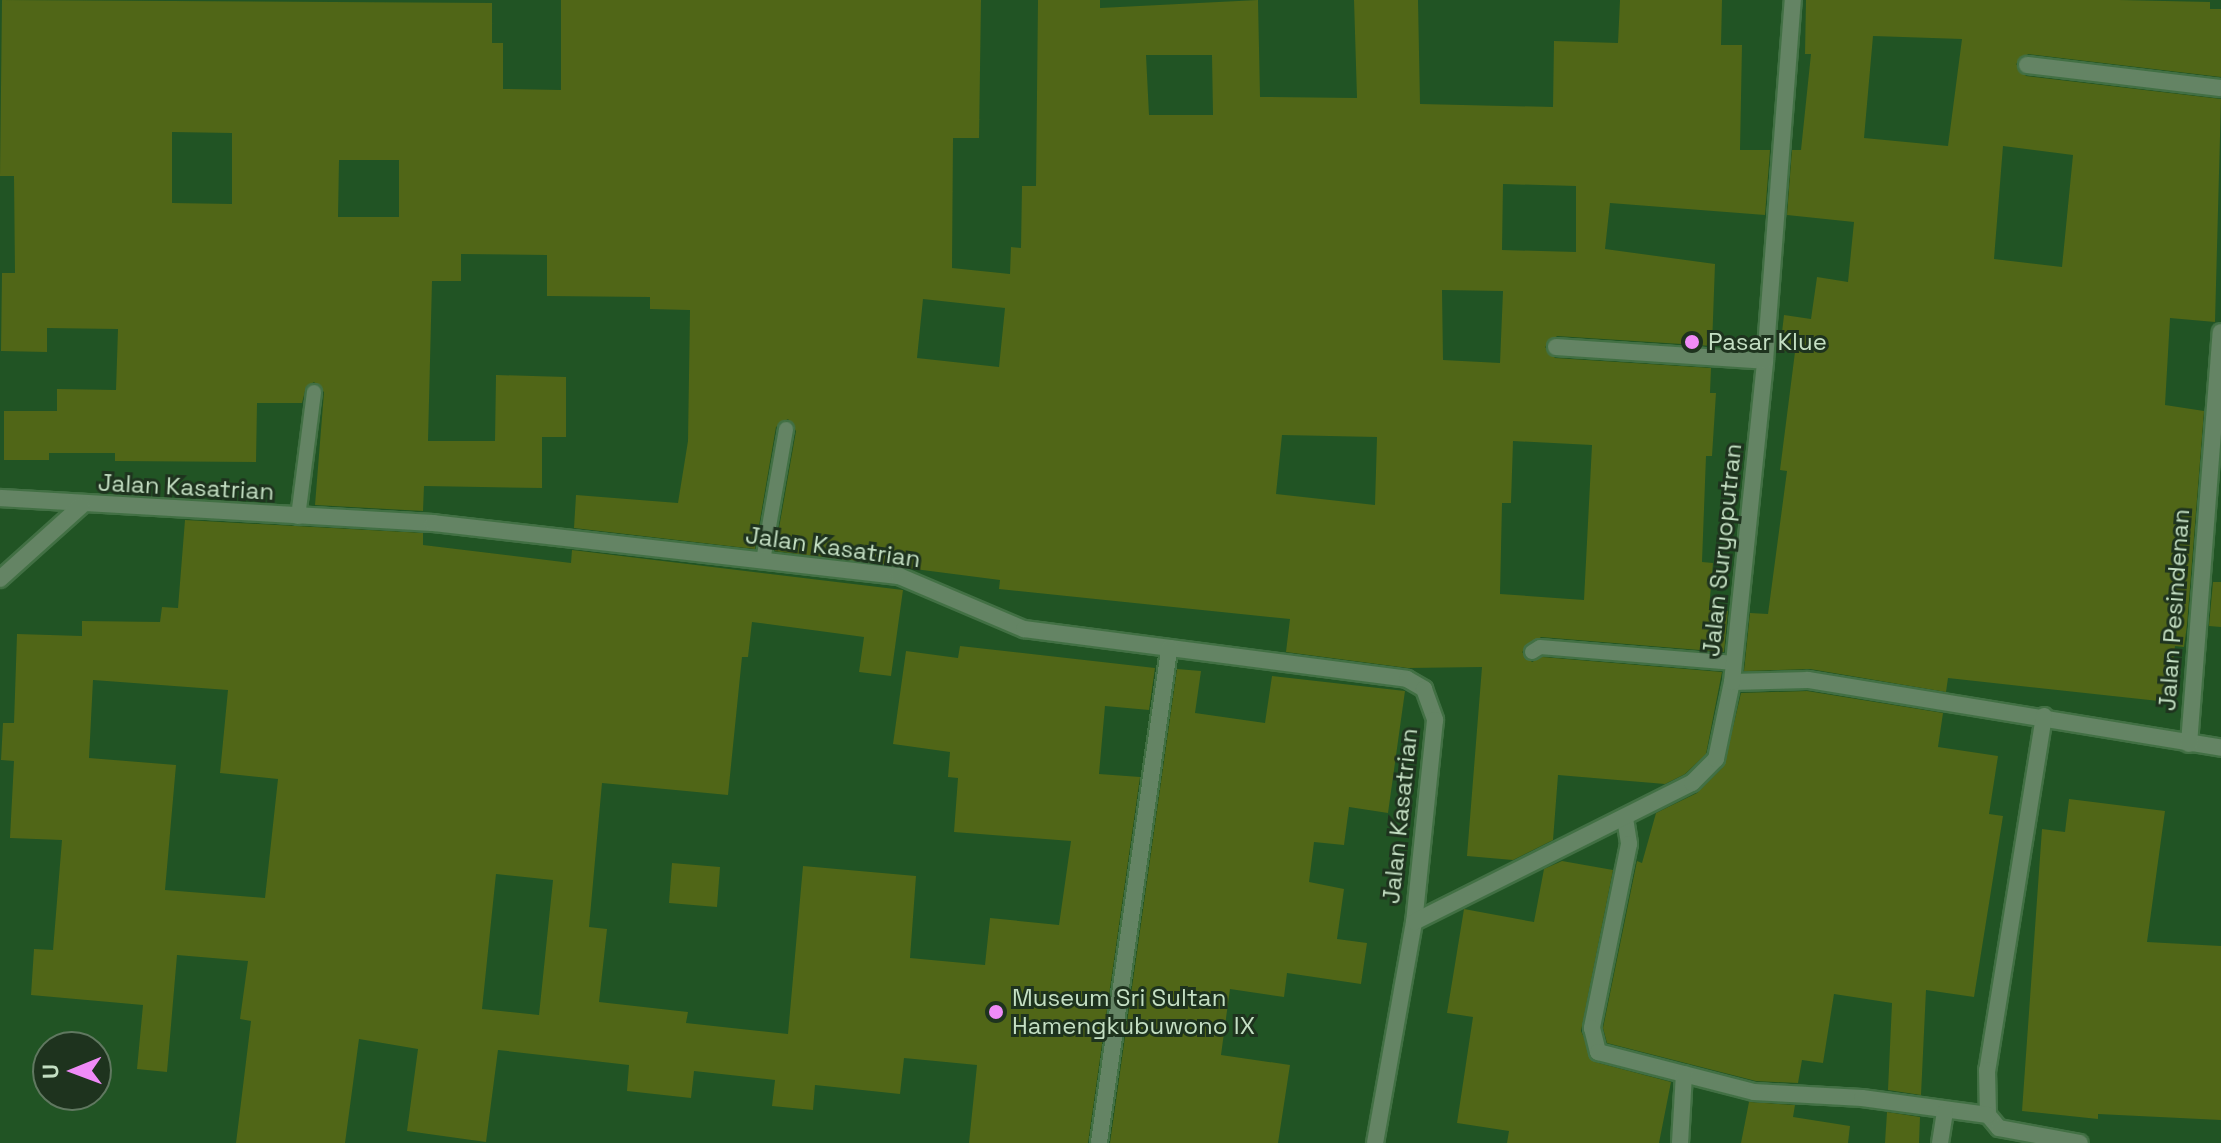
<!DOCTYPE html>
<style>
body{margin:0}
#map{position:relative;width:2221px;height:1143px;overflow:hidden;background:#215424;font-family:"Space Grotesk",sans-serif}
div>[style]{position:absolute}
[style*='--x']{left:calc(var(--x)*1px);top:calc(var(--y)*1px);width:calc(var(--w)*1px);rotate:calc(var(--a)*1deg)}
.building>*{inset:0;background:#506617}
.roads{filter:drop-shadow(2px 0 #427044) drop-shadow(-2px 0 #427044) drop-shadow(0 2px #427044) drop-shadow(0 -2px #427044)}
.lane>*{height:14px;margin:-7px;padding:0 7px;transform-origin:7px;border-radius:7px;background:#648464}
.street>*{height:16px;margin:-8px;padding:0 8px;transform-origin:8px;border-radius:8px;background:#648464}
.dots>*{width:22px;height:22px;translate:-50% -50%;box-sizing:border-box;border:4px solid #1e331e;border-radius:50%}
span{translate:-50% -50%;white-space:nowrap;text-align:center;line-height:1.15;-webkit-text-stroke:6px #1e331e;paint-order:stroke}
.poi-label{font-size:24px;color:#c4dfc3}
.left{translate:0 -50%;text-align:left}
.street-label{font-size:24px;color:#c4dfc3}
.north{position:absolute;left:32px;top:1031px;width:80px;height:80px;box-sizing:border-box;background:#1e331e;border:2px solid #607860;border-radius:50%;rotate:269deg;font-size:22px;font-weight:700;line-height:32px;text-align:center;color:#c4dfc3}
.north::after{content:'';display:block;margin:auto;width:28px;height:36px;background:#ef8bf7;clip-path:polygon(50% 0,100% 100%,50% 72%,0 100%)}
</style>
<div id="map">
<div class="building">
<i style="clip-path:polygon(evenodd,2px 0,492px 3px,492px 43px,503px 43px,503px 89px,561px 90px,561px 0,981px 0,979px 138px,953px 138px,952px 268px,1010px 274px,1011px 247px,1021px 248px,1022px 186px,1036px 186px,1038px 0,1100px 0,1100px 8px,1258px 0,1260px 97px,1357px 98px,1354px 0,1418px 0,1420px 104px,1553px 107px,1554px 41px,1618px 43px,1620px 0,1722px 0,1721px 45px,1742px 45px,1740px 150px,1770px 150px,1765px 215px,1610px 203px,1605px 249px,1715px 264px,1712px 346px,1557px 336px,1545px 347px,1555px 358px,1711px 368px,1710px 393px,1716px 393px,1712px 456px,1706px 456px,1702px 562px,1713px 563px,1709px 609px,1728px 611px,1724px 652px,1541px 637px,1522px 652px,1532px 662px,1542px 657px,1722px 672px,1706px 754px,1685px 774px,1665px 784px,1558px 775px,1553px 840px,1513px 860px,1467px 856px,1482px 667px,1408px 668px,1286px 652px,1290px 619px,999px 589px,1000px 580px,775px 551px,796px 431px,788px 419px,776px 427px,755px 549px,574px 528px,576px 495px,678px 503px,688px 441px,690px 310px,650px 309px,650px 297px,547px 296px,547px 255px,461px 254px,461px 281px,432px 281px,428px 441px,495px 441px,496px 375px,566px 377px,566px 437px,542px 437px,542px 488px,424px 486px,423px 511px,315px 505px,324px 392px,314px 382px,306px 387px,302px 403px,257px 403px,256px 462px,115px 461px,115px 453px,49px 453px,49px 460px,4px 460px,4px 411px,57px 411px,57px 389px,116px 390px,118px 329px,47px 328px,47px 352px,1px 351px,2px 273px,15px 273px,14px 176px,0 176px,2px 0,1146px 55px,1212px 55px,1213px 115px,1149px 115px,1146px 55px,2px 0,172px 132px,232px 133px,232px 204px,172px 203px,172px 132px,2px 0,339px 160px,399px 160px,399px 217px,338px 217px,339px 160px,2px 0,1503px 184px,1576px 186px,1576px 252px,1502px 250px,1503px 184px,2px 0,1442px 290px,1503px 291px,1500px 363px,1443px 360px,1442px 290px,2px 0,923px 299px,1005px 308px,999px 367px,917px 358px,923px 299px,2px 0,1282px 435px,1377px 437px,1375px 505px,1276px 494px,1282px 435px,2px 0,1513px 441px,1592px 445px,1584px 600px,1500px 594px,1502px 503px,1511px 503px,1513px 441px)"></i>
<i style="clip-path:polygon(evenodd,1806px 0,2119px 0,2210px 2px,2210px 9px,2221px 9px,2221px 77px,2028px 54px,2016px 64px,2026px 76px,2221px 99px,2215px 322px,2170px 318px,2165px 405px,2204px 411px,2187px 625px,2184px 647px,2175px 646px,2168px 702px,1948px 678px,1946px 692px,1810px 669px,1744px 671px,1750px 613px,1768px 614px,1787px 471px,1780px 470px,1795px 352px,1780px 350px,1784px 315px,1811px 319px,1817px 277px,1848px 282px,1854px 222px,1787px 215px,1792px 150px,1801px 150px,1811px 54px,1805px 54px,1806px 0,1873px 36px,1962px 39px,1948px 146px,1864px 138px,1873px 36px,1806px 0,2003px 146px,2073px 155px,2062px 267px,1994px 259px,2003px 146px)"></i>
<i style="clip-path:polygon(evenodd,185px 520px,423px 533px,423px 545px,571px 563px,572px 550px,903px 590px,891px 676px,859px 672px,864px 637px,752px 622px,748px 657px,742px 657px,728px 795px,602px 783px,589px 927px,607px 929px,599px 1002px,688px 1012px,686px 1023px,788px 1034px,803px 866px,916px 876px,910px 958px,985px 965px,990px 918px,1059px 925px,1071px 841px,954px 832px,958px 778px,948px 777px,950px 752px,893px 744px,906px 651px,958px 658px,960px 646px,1155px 668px,1149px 710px,1105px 706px,1099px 774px,1140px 777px,1088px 1143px,969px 1143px,977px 1065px,904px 1058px,900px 1094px,815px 1085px,813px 1110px,772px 1106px,775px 1080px,694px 1071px,691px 1098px,627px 1091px,629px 1065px,498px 1050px,486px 1142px,407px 1131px,418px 1049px,359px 1039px,345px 1143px,236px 1143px,251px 1021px,240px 1019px,248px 961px,177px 955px,167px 1072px,137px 1069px,143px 1005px,31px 995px,34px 949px,53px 950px,62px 840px,10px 838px,14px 761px,1px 760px,3px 723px,14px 723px,17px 634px,82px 636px,82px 621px,160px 622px,162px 607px,178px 608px,185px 520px,93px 680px,228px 690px,220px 773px,278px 779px,265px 898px,165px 890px,176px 765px,89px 758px,93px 680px,185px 520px,496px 874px,553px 880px,539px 1015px,482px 1009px,496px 874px)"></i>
<i style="clip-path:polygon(2213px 582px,2221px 582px,2221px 627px,2209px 626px)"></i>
<i style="clip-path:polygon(1177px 669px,1201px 671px,1195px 713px,1265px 723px,1272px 676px,1405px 691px,1388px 813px,1349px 807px,1344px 845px,1314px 842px,1309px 882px,1344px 889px,1337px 939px,1367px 943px,1361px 984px,1287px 973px,1284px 997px,1230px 989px,1221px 1055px,1290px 1065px,1278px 1143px,1110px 1143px)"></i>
<i style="clip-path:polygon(1807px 691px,1943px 713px,1938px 747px,1998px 756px,1989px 814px,2003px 816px,1974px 997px,1926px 990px,1921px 1095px,1888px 1090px,1892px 1003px,1834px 994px,1823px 1063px,1802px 1060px,1798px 1083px,1756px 1081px,1607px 1043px,1603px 1028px,1637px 861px,1642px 863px,1656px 813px,1697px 793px,1724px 766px,1741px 693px)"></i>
<i style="clip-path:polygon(2069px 799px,2165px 811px,2147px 942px,2221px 946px,2221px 1120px,2098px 1114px,2098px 1119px,2022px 1111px,2042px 829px,2065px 832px)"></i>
<i style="clip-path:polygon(1562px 861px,1613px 870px,1581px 1031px,1595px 1062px,1671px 1082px,1659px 1143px,1507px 1143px,1509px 1131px,1457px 1123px,1473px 1017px,1447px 1013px,1464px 909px,1534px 922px,1544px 869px)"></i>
<i style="clip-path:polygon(672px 863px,720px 867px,717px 907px,669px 903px)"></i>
<i style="clip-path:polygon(1749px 1102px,1795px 1105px,1793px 1117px,1850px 1126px,1848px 1143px,1741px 1143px)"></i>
<i style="clip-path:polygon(1887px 1112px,1920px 1117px,1919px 1143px,1885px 1143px)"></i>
</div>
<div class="roads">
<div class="lane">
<i style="--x:298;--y:517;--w:126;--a:-82.7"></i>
<i style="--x:763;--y:561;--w:134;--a:-80.1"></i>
<i style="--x:1532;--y:652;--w:9;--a:-32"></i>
<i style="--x:1540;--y:647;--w:195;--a:4.7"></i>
</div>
<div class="street">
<i style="--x:2027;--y:65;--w:195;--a:6.8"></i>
<i style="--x:1556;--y:347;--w:209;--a:3.8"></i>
<i style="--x:0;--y:498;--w:434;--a:3.3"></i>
<i style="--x:433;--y:523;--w:469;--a:6.5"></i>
<i style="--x:899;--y:576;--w:136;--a:23"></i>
<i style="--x:1024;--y:629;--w:386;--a:7.4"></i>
<i style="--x:1407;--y:679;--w:20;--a:30"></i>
<i style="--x:1424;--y:689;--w:33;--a:70"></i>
<i style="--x:1435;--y:720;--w:203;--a:95.9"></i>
<i style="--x:1414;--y:922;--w:224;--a:100"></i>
<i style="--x:0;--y:579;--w:109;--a:-42"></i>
<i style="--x:1732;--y:682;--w:76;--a:-1.5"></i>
<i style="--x:1808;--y:680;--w:419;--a:9.3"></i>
<i style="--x:2044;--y:716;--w:359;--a:99.1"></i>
<i style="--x:1987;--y:1070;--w:45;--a:88.7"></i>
<i style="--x:1988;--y:1115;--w:17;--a:50"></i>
<i style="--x:1999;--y:1128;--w:82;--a:10.5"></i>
<i style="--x:2189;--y:744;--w:413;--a:-85.6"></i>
<i style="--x:1625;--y:818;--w:26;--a:81"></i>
<i style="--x:1629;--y:844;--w:188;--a:101.4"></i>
<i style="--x:1592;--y:1028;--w:25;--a:76"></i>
<i style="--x:1598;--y:1052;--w:161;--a:14.4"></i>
<i style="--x:1754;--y:1092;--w:108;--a:3.2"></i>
<i style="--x:1862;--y:1098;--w:127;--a:7.7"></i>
<i style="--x:1414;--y:922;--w:311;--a:-26.6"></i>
<i style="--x:1692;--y:783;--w:34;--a:-45"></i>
<i style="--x:1716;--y:759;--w:79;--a:-78.3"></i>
<i style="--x:1732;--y:682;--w:323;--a:-84.1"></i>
<i style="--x:1765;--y:361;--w:362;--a:-85.6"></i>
<i style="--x:1099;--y:1142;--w:499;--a:-81.9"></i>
<i style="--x:1680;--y:1143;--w:69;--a:-86.7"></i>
<i style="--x:1940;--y:1143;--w:32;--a:-81"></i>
</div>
</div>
<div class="dots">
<i style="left:1692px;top:342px;background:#ef8bf7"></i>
<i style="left:996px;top:1012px;background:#ef8bf7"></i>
</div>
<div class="poi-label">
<span class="left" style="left:1708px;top:342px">Pasar Klue</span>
<span class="left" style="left:1012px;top:1012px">Museum Sri Sultan<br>Hamengkubuwono IX</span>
</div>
<div class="street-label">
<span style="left:186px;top:487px;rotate:3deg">Jalan Kasatrian</span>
<span style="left:833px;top:547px;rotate:8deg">Jalan Kasatrian</span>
<span style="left:1722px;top:550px;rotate:-84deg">Jalan Suryoputran</span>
<span style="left:2174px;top:610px;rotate:-86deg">Jalan Pesindenan</span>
<span style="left:1400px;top:816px;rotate:-84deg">Jalan Kasatrian</span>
</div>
<div class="north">U</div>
</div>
